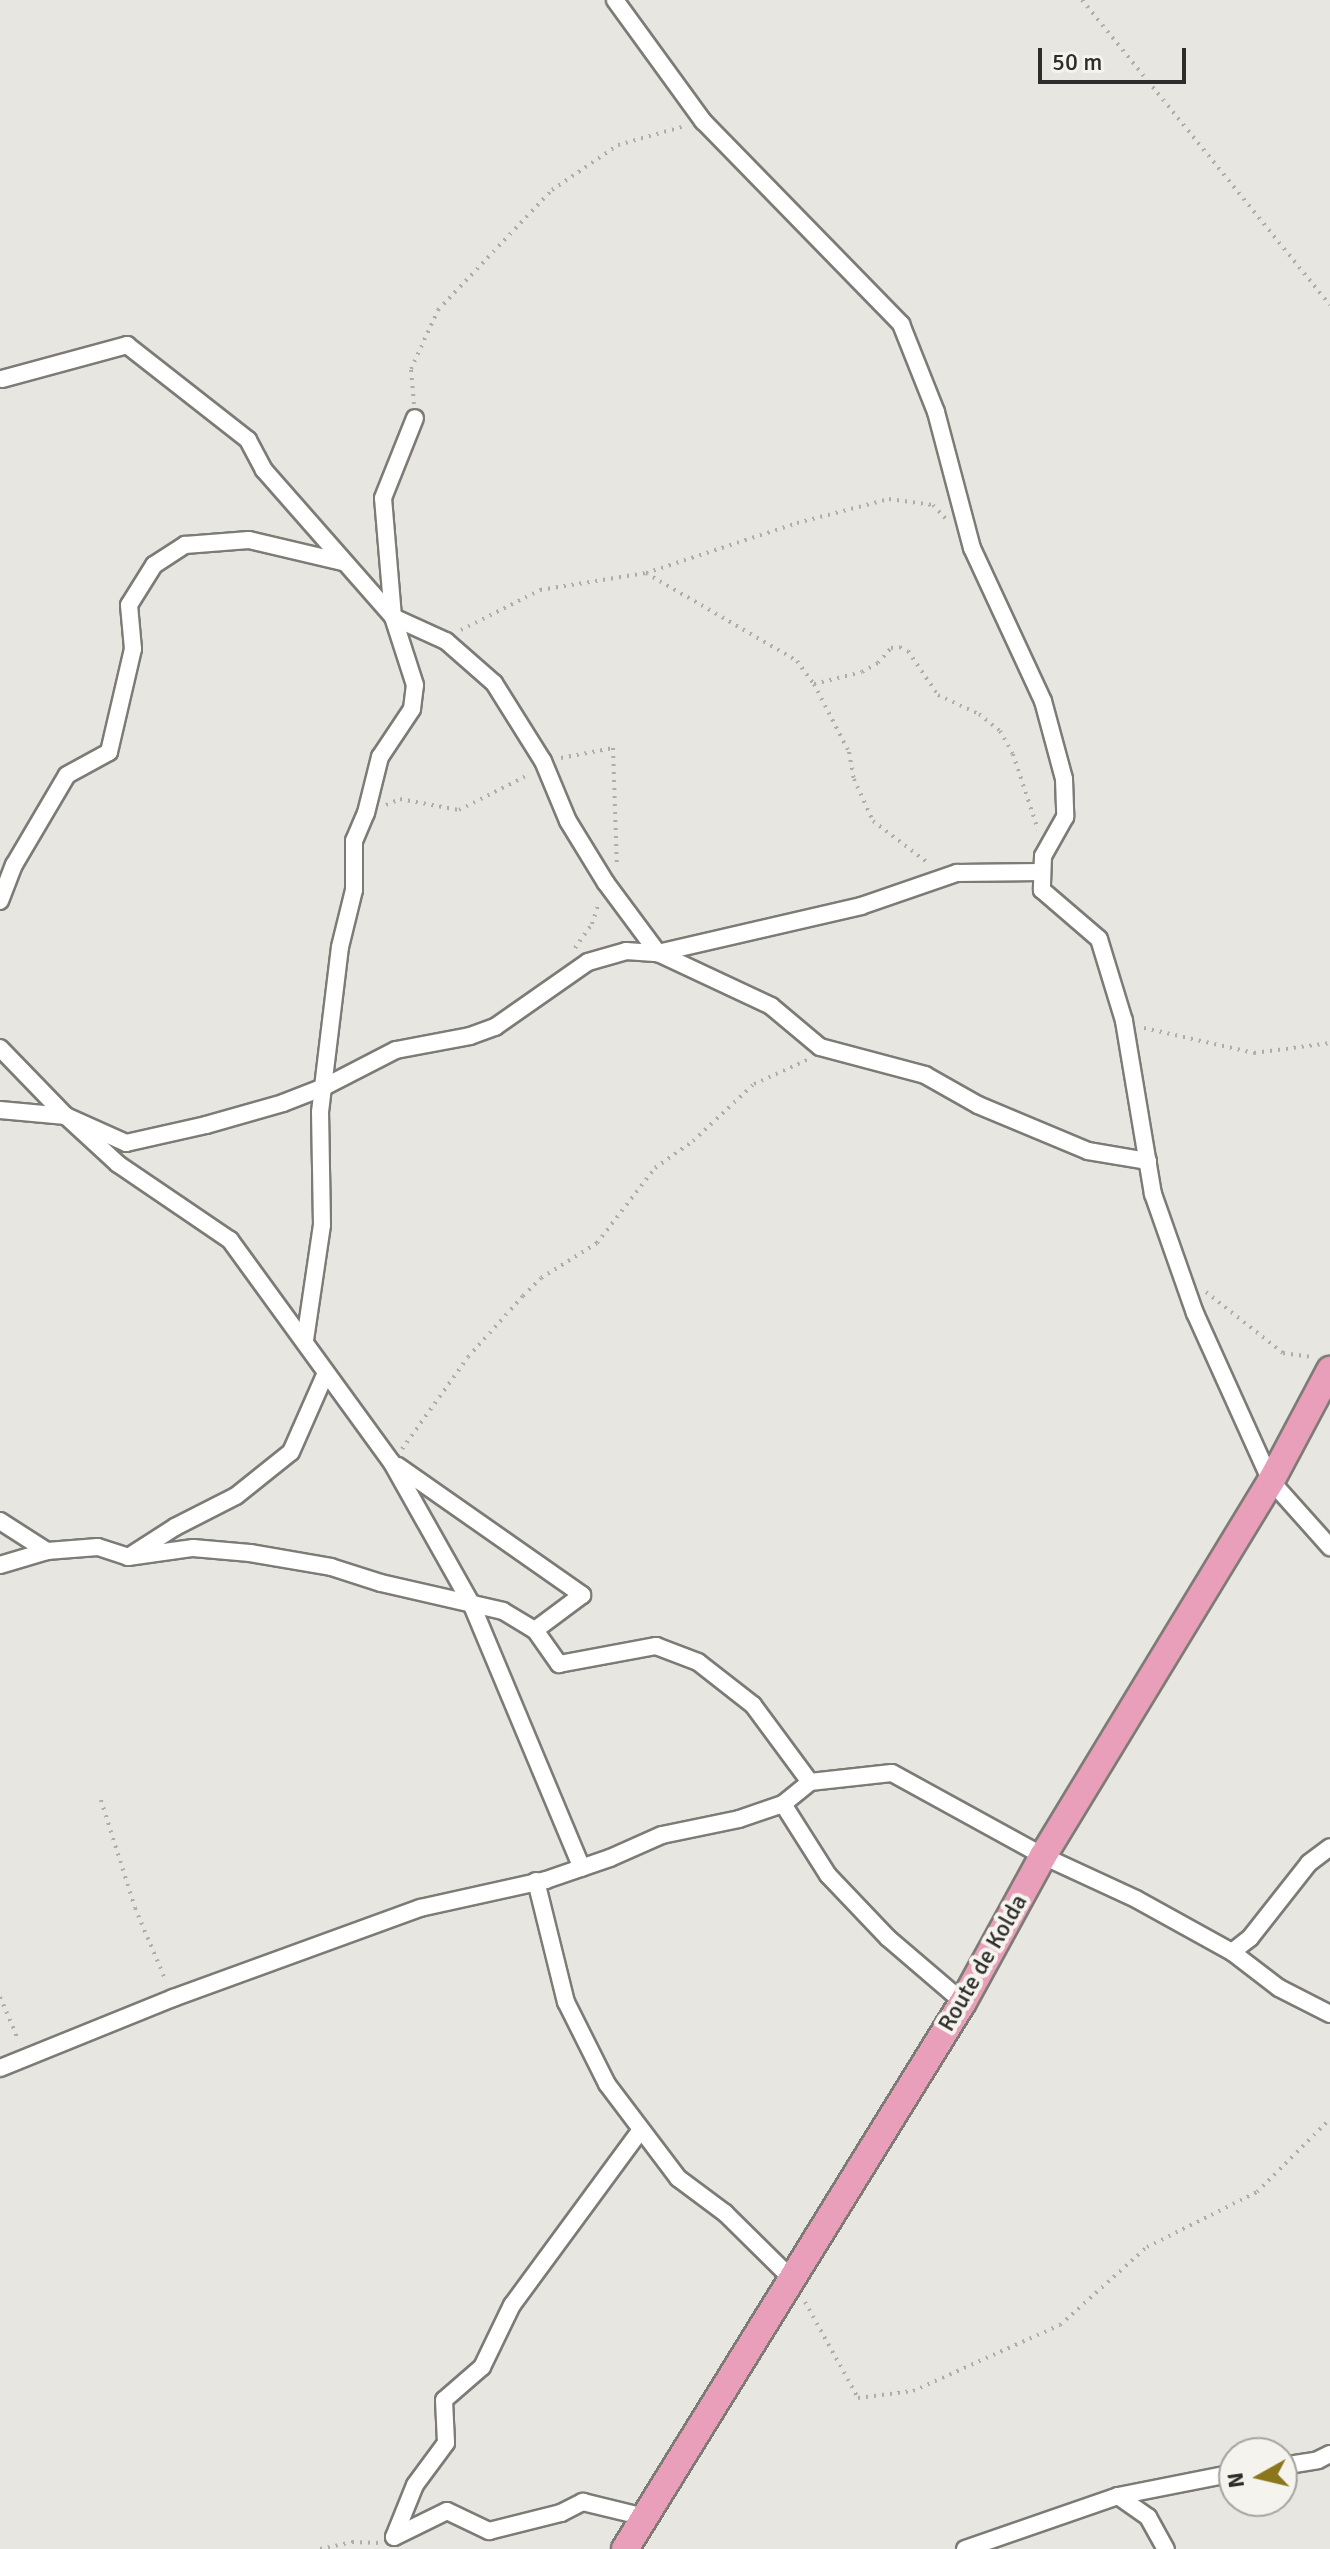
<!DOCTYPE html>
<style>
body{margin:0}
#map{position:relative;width:1330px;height:2549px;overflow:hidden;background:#e8e6e1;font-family:Signika,sans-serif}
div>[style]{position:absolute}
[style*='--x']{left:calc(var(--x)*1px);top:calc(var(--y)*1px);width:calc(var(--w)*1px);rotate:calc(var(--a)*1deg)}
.path>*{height:4px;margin-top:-2px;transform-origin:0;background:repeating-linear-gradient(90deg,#aeada9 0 2px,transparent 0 8px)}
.roads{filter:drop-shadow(2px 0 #7d7b76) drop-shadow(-2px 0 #7d7b76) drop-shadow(0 2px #7d7b76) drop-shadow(0 -2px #7d7b76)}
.street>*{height:16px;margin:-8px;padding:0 8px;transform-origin:8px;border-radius:8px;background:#fff}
.primary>*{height:26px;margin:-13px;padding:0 13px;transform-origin:13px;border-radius:13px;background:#e99eb9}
span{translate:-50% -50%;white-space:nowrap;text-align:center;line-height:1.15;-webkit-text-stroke:8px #f5f3ee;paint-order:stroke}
.street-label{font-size:24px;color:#2e2d2b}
.north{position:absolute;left:1218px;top:2437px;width:80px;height:80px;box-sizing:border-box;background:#f5f3ee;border:2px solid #a5a4a0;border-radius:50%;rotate:262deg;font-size:22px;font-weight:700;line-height:32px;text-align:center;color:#2e2d2b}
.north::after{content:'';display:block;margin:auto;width:28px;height:36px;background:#8b761b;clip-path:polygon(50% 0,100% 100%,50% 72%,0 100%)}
.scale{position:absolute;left:1038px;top:48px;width:148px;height:36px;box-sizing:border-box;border:4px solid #2e2d2b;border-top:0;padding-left:10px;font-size:24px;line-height:28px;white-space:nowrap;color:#2e2d2b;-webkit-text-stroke:6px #f5f3ee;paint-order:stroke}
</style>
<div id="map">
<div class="path">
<i style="--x:1082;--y:0;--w:393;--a:50.9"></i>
<i style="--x:414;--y:404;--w:35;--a:-95"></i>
<i style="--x:411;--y:369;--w:65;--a:-65.4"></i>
<i style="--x:438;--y:310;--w:166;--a:-46.5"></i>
<i style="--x:552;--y:190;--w:80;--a:-34.3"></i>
<i style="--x:618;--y:145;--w:70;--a:-15.8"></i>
<i style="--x:646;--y:573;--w:159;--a:-18.3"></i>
<i style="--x:797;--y:523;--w:95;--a:-14.6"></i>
<i style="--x:889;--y:499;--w:44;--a:7.8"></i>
<i style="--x:933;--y:505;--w:21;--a:47"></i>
<i style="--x:461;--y:630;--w:89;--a:-26.9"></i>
<i style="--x:540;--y:590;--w:107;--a:-9.1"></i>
<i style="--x:646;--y:573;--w:175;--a:30.2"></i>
<i style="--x:797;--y:661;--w:29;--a:54"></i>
<i style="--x:814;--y:684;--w:76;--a:62.8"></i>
<i style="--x:849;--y:752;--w:27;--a:80"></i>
<i style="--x:854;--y:779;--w:46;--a:65.7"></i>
<i style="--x:873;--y:821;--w:69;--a:37.4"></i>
<i style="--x:814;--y:684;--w:49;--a:-14"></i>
<i style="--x:862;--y:672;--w:18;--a:-29"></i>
<i style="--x:878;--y:663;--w:20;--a:-49"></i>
<i style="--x:891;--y:648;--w:9;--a:-6"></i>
<i style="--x:900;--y:647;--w:9;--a:27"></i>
<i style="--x:908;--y:651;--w:53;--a:55.7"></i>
<i style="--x:938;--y:695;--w:45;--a:24.9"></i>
<i style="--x:979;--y:714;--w:27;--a:39"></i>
<i style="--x:1000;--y:731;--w:26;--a:61"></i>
<i style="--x:1013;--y:754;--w:80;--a:71.8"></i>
<i style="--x:561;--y:758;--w:53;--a:-10.9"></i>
<i style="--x:613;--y:748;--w:118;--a:88.1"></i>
<i style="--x:386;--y:805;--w:15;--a:-23"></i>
<i style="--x:400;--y:799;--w:60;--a:10.6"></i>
<i style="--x:459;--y:810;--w:80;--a:-26.9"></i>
<i style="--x:575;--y:948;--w:29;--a:-55"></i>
<i style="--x:592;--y:924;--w:22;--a:-72"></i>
<i style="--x:1144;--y:1028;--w:113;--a:12.8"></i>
<i style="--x:1254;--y:1053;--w:77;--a:-7.5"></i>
<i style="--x:1206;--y:1292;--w:98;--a:38.4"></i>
<i style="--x:1283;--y:1353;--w:29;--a:8"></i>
<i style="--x:402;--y:1449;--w:113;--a:-54.3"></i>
<i style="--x:468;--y:1357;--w:82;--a:-48"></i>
<i style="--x:523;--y:1296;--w:25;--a:-45"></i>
<i style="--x:541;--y:1278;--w:66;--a:-32"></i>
<i style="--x:597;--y:1243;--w:95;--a:-52.3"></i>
<i style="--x:655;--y:1168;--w:47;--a:-35.4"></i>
<i style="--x:693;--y:1141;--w:83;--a:-43.1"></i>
<i style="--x:754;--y:1084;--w:58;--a:-24.4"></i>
<i style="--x:101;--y:1800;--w:113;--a:72.5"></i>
<i style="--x:135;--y:1908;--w:79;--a:67"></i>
<i style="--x:0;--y:1997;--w:40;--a:66.6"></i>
<i style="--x:16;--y:2034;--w:8;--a:90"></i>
<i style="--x:805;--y:2302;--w:110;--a:61.1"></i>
<i style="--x:858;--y:2398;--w:55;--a:-7.3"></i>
<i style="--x:913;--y:2391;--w:161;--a:-24.2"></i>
<i style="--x:1060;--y:2325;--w:117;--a:-41.9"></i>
<i style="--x:1147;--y:2247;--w:123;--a:-26.6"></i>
<i style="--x:1257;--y:2192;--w:103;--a:-45"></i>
<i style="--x:320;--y:2549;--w:33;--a:-12"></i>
<i style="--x:352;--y:2542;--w:28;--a:2"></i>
</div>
<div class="roads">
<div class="street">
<i style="--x:615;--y:0;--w:150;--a:54"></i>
<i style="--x:703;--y:121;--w:284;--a:45.7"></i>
<i style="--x:901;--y:324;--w:95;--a:68.3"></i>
<i style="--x:936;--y:412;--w:141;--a:75.2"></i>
<i style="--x:972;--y:548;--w:169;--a:65.1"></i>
<i style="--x:1043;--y:701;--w:81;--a:74.9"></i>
<i style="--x:1064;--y:779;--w:38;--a:88"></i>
<i style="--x:1065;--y:817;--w:45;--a:119.4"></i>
<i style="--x:1043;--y:856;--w:34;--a:92"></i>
<i style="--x:1042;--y:890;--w:75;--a:40.7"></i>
<i style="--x:1099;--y:939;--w:86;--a:73"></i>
<i style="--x:1124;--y:1021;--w:175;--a:80.5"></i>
<i style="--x:1153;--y:1194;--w:126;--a:70.6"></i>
<i style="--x:1195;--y:1313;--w:184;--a:65.7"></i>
<i style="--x:1271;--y:1481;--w:89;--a:48.2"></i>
<i style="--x:2;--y:379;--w:130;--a:-15.2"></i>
<i style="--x:127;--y:345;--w:154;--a:38.1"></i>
<i style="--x:248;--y:440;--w:34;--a:62"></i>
<i style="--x:264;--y:470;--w:196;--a:48.7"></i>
<i style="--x:393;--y:617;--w:58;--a:24.4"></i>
<i style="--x:446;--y:641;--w:64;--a:41.2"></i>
<i style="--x:494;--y:683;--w:92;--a:57.9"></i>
<i style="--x:543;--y:761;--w:65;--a:67.4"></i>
<i style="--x:568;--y:821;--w:73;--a:58.5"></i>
<i style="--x:606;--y:883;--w:87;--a:53.4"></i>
<i style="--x:658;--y:953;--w:125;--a:25.1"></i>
<i style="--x:771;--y:1006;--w:64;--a:39.9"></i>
<i style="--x:820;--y:1047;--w:109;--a:14.9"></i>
<i style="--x:925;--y:1075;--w:61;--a:29.5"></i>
<i style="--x:978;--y:1105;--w:119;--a:22.7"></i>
<i style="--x:1088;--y:1151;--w:61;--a:9.5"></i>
<i style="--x:0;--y:901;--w:39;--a:-69"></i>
<i style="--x:14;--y:865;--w:104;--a:-59.5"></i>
<i style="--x:67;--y:775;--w:48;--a:-28.7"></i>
<i style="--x:109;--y:752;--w:106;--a:-76.9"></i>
<i style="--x:133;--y:649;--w:44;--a:-95.2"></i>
<i style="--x:129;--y:605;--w:47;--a:-58"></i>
<i style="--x:154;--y:565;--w:37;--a:-33"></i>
<i style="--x:185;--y:545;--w:64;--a:-4.5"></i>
<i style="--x:249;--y:540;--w:96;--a:13.3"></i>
<i style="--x:0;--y:1048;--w:95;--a:45.9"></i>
<i style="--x:66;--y:1116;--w:66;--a:24.2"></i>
<i style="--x:126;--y:1143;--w:82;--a:-12.7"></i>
<i style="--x:206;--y:1125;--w:80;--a:-15.9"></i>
<i style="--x:283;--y:1103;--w:44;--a:-21.3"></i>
<i style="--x:324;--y:1087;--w:81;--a:-27.2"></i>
<i style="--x:396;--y:1050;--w:75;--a:-10.7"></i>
<i style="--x:470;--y:1036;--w:27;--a:-20"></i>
<i style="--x:495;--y:1027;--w:113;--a:-35"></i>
<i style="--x:588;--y:962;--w:40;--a:-16"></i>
<i style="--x:626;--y:951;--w:32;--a:4"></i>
<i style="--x:658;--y:953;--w:208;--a:-13"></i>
<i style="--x:861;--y:906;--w:102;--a:-19"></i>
<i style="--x:957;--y:873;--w:84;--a:-0.7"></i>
<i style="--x:0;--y:1110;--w:66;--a:5.2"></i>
<i style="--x:66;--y:1116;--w:71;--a:42.7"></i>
<i style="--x:118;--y:1164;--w:135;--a:34.2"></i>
<i style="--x:230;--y:1240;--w:276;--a:54"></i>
<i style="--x:392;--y:1463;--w:161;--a:60.6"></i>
<i style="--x:471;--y:1603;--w:287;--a:67.3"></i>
<i style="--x:305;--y:1340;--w:116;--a:-81.6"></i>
<i style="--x:322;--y:1225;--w:113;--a:-91"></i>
<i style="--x:320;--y:1112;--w:166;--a:-83.1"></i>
<i style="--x:340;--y:947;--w:59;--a:-76.2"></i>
<i style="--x:354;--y:890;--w:49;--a:-90"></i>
<i style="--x:354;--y:841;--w:30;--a:-67"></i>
<i style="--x:366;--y:813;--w:58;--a:-76"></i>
<i style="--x:380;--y:757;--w:58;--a:-56.3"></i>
<i style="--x:412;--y:709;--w:24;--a:-83"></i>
<i style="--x:415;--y:685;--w:71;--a:-107.9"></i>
<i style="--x:393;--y:617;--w:119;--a:-94.8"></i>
<i style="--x:383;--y:498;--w:86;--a:-68.2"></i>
<i style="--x:398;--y:1466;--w:225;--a:35"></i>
<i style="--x:582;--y:1595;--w:59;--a:143.3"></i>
<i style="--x:535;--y:1630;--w:42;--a:54.8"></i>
<i style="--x:559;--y:1664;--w:99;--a:-10.5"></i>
<i style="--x:656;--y:1646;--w:45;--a:20.9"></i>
<i style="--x:698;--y:1662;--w:70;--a:38"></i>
<i style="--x:753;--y:1705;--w:96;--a:53.5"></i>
<i style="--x:0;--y:1521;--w:56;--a:32.6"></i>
<i style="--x:133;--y:1554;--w:50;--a:-32.7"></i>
<i style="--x:175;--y:1527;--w:68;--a:-26.9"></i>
<i style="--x:236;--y:1496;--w:70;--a:-38.7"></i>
<i style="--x:291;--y:1452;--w:84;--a:-66.2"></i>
<i style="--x:0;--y:1565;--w:49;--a:-16.6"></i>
<i style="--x:47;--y:1551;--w:51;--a:-4.5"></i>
<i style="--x:98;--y:1547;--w:32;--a:18"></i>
<i style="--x:128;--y:1557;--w:66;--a:-7.9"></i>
<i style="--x:193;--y:1548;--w:57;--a:5"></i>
<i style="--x:250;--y:1553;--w:82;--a:9.8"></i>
<i style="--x:331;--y:1567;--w:52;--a:17.7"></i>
<i style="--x:381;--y:1583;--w:125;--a:12.9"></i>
<i style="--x:503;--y:1611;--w:37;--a:31"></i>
<i style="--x:783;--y:1804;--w:84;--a:57.6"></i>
<i style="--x:828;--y:1875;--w:87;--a:46.4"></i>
<i style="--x:888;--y:1938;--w:99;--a:40.5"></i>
<i style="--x:536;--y:1881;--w:125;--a:76.1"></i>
<i style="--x:566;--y:2002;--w:92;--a:63.4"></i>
<i style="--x:607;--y:2084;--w:118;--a:52.9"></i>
<i style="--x:678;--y:2178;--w:59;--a:36.7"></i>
<i style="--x:725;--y:2213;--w:95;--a:44.6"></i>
<i style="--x:1232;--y:1952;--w:23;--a:-38"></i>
<i style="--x:1250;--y:1938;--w:95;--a:-51.8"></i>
<i style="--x:1309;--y:1863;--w:26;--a:-37"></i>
<i style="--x:0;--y:2068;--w:187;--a:-22"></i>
<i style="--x:173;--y:1998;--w:263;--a:-20"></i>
<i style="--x:420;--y:1908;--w:129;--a:-12.5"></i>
<i style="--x:546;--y:1880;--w:68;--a:-19"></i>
<i style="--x:610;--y:1858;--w:57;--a:-23.9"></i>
<i style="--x:662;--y:1835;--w:79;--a:-11.7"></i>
<i style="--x:739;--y:1819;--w:46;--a:-18.8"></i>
<i style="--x:783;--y:1804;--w:35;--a:-39"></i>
<i style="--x:810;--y:1782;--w:82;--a:-6.3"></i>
<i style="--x:892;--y:1773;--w:172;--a:28.8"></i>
<i style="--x:1043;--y:1856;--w:102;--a:24.8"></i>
<i style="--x:1136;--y:1899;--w:110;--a:28.9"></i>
<i style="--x:1232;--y:1952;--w:59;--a:37.5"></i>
<i style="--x:1279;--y:1988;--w:57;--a:27"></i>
<i style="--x:640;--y:2131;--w:216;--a:126.3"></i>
<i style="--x:512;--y:2305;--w:69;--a:115.8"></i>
<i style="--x:482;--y:2367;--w:50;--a:139"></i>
<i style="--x:444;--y:2400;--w:43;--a:87.3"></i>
<i style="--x:446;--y:2443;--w:52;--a:126.4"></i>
<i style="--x:415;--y:2485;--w:56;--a:112"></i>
<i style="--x:394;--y:2537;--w:59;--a:-26.1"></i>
<i style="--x:447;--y:2511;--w:47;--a:25.5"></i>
<i style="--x:489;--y:2531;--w:74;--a:-14"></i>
<i style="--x:561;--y:2513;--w:25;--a:-27"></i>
<i style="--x:583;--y:2502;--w:64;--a:13.6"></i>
<i style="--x:1282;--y:2466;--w:36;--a:-9"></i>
<i style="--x:1318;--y:2460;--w:13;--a:-27"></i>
<i style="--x:1118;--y:2496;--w:37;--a:35"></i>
<i style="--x:1148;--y:2517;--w:37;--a:61"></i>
<i style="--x:965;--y:2549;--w:162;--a:-19.1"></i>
<i style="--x:1118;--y:2496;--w:118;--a:-11.2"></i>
</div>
<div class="primary">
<i style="--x:625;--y:2549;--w:643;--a:-58.29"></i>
<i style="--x:963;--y:2002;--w:166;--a:-61.3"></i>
<i style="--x:1043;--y:1856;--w:439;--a:-58.7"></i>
<i style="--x:1271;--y:1481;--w:126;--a:-62"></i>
</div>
</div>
<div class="street-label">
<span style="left:983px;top:1963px;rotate:-60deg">Route de Kolda</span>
</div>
<div class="north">N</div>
<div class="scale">50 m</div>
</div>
